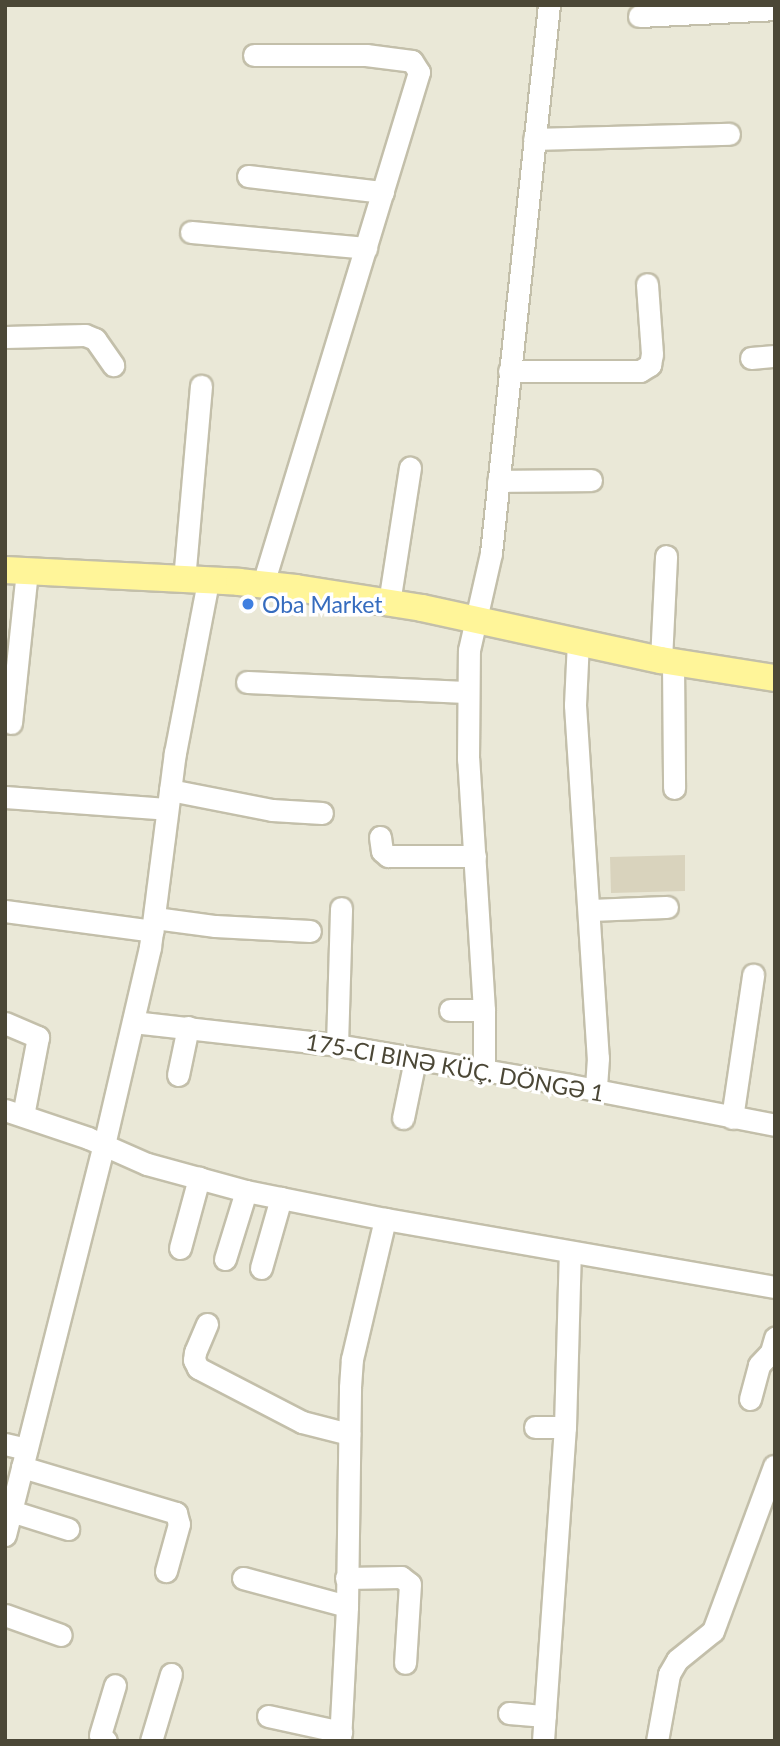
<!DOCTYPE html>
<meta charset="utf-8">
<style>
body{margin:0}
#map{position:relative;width:780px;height:1746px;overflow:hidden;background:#f6f4e9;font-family:Lato,sans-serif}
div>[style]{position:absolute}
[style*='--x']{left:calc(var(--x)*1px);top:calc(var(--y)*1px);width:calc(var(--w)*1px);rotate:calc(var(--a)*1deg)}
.residential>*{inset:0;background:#eae8d7}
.building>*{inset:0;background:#d9d3bd}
.roads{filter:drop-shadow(2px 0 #c3bfaa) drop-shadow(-2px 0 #c3bfaa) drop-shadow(0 2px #c3bfaa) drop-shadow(0 -2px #c3bfaa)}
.minor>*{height:21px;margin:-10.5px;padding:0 10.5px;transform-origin:10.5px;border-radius:10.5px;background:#fff}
.major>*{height:26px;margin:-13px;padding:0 13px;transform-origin:13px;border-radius:13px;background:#fff599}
.dots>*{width:19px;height:19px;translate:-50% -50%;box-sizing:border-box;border:4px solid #fff;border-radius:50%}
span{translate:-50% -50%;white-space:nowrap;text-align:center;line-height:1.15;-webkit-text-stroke:7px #fff;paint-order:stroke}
.shop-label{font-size:23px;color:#366cbe}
.left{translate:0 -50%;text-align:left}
.street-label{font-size:23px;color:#4b4736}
.frame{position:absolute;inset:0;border:7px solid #4b4736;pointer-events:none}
</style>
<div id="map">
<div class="residential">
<i style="clip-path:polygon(5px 5px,775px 5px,775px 1741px,5px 1741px)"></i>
</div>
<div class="building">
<i style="clip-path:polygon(685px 855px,685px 891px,611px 893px,610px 857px)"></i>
</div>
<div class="roads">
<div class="minor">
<i style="--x:639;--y:16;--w:136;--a:-2.9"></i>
<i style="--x:254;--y:55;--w:112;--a:0"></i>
<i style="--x:366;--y:55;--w:46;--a:7.4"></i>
<i style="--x:412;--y:61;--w:13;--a:58"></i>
<i style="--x:419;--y:72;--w:535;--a:106.95"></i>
<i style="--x:534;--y:139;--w:195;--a:-1.5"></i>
<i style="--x:248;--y:176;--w:136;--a:6.8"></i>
<i style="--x:191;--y:232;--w:176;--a:5.2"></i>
<i style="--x:5;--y:337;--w:80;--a:-1.4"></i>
<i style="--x:85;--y:335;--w:11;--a:22"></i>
<i style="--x:95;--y:339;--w:32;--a:55"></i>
<i style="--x:751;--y:358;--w:24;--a:-5"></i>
<i style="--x:509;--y:371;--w:131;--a:0"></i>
<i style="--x:640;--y:371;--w:12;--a:-31"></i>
<i style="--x:650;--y:365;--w:11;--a:-80"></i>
<i style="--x:652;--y:354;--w:70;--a:-94.1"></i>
<i style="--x:498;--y:481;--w:93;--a:-0.6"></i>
<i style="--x:184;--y:580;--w:195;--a:-85"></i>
<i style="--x:389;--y:603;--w:137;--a:-81.2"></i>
<i style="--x:578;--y:641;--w:64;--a:92.7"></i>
<i style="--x:575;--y:705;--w:354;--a:86.3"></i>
<i style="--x:598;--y:1058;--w:32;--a:94"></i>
<i style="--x:661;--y:660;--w:104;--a:-87.2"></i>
<i style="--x:673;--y:663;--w:125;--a:89.5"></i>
<i style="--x:247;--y:682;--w:219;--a:2.6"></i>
<i style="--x:11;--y:723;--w:153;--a:-84"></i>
<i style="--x:170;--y:790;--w:104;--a:11.1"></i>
<i style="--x:272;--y:810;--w:50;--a:3.4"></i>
<i style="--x:5;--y:797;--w:162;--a:4.2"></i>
<i style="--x:380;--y:837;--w:14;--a:82"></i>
<i style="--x:382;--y:851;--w:8;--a:40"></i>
<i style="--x:388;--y:856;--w:87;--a:0"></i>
<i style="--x:589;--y:910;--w:78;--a:-2.2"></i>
<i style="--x:5;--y:911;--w:149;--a:7.7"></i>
<i style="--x:155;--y:918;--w:61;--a:7.6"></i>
<i style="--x:215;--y:926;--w:95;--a:3"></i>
<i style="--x:450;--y:1010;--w:34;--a:0"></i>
<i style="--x:133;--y:1022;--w:205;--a:6.4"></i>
<i style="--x:337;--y:1045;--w:236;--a:9.7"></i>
<i style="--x:570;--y:1085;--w:209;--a:11"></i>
<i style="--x:5;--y:1023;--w:36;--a:23"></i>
<i style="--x:38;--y:1037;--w:80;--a:100.8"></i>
<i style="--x:337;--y:1045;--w:137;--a:-88.3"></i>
<i style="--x:484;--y:1071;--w:61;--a:-90"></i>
<i style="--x:484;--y:1010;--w:252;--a:-93.6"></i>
<i style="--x:468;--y:759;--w:109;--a:-89.5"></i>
<i style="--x:469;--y:650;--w:99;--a:-77.2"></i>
<i style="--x:491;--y:553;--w:551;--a:-83.96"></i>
<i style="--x:178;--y:1075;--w:49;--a:-78.2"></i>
<i style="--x:5;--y:1110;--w:88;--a:18.6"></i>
<i style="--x:88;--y:1138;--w:64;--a:23.8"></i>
<i style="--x:147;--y:1164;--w:103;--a:15.3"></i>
<i style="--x:246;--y:1191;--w:142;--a:11.4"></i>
<i style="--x:385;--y:1219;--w:396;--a:9.9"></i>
<i style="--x:403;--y:1118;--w:59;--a:-78.3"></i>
<i style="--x:732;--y:1118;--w:145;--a:-81.6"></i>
<i style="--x:180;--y:1248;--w:73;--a:-74.8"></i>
<i style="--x:225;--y:1259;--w:71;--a:-72.8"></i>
<i style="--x:261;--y:1268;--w:73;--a:-74.1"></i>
<i style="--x:207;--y:1324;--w:30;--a:113"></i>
<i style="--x:195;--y:1352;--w:8;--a:97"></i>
<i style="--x:194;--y:1360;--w:9;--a:63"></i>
<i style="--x:198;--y:1368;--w:117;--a:27.4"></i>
<i style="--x:302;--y:1422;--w:49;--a:14.3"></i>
<i style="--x:750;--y:1399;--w:35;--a:-75"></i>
<i style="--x:759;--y:1365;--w:18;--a:-47"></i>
<i style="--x:771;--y:1352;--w:15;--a:-74"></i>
<i style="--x:535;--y:1427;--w:30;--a:0"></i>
<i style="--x:5;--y:1444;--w:22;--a:13"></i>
<i style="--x:22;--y:1467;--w:161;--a:16.6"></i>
<i style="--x:176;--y:1513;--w:11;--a:75"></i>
<i style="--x:179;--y:1524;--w:49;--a:105.5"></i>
<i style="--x:11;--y:1511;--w:60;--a:17.5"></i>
<i style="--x:5;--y:1535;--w:402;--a:-75.8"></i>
<i style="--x:104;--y:1145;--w:203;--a:-76.9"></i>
<i style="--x:150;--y:947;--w:196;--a:-82.7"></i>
<i style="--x:175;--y:753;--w:175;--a:-79.1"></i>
<i style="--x:243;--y:1578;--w:108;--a:15.1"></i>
<i style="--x:346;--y:1578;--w:55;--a:-1"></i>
<i style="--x:401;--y:1577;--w:11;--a:38"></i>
<i style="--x:410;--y:1584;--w:79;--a:93.6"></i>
<i style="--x:5;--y:1615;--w:59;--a:19.7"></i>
<i style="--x:509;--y:1713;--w:36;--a:5"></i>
<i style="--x:268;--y:1716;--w:75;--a:12.4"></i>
<i style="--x:106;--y:1741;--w:8;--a:-135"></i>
<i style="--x:100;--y:1735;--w:52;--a:-73.3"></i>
<i style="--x:151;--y:1741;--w:70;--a:-73.4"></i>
<i style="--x:340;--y:1741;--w:135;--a:-87"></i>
<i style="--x:347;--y:1606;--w:219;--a:-89.2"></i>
<i style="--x:350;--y:1387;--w:28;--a:-86"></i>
<i style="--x:352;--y:1359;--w:144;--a:-76.7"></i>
<i style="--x:543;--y:1741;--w:315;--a:-86"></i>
<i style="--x:565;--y:1427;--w:175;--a:-88.4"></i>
<i style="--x:657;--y:1741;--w:68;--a:-79.8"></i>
<i style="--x:669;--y:1674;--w:16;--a:-60"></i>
<i style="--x:677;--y:1660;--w:46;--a:-38.9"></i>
<i style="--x:713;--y:1631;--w:176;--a:-69.7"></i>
</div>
<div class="major">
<i style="--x:5;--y:570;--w:234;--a:2.9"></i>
<i style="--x:239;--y:582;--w:57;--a:6"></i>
<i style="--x:296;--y:588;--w:128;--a:9"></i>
<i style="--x:422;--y:608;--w:245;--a:12.3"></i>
<i style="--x:661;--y:660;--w:115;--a:9"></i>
</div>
</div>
<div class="dots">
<i style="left:248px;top:604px;background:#3f7fe0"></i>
</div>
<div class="shop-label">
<span class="left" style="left:262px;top:604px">Oba Market</span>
</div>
<div class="street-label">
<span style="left:455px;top:1067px;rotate:10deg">175-CI BINƏ KÜÇ. DÖNGƏ 1</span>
</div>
<div class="frame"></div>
</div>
